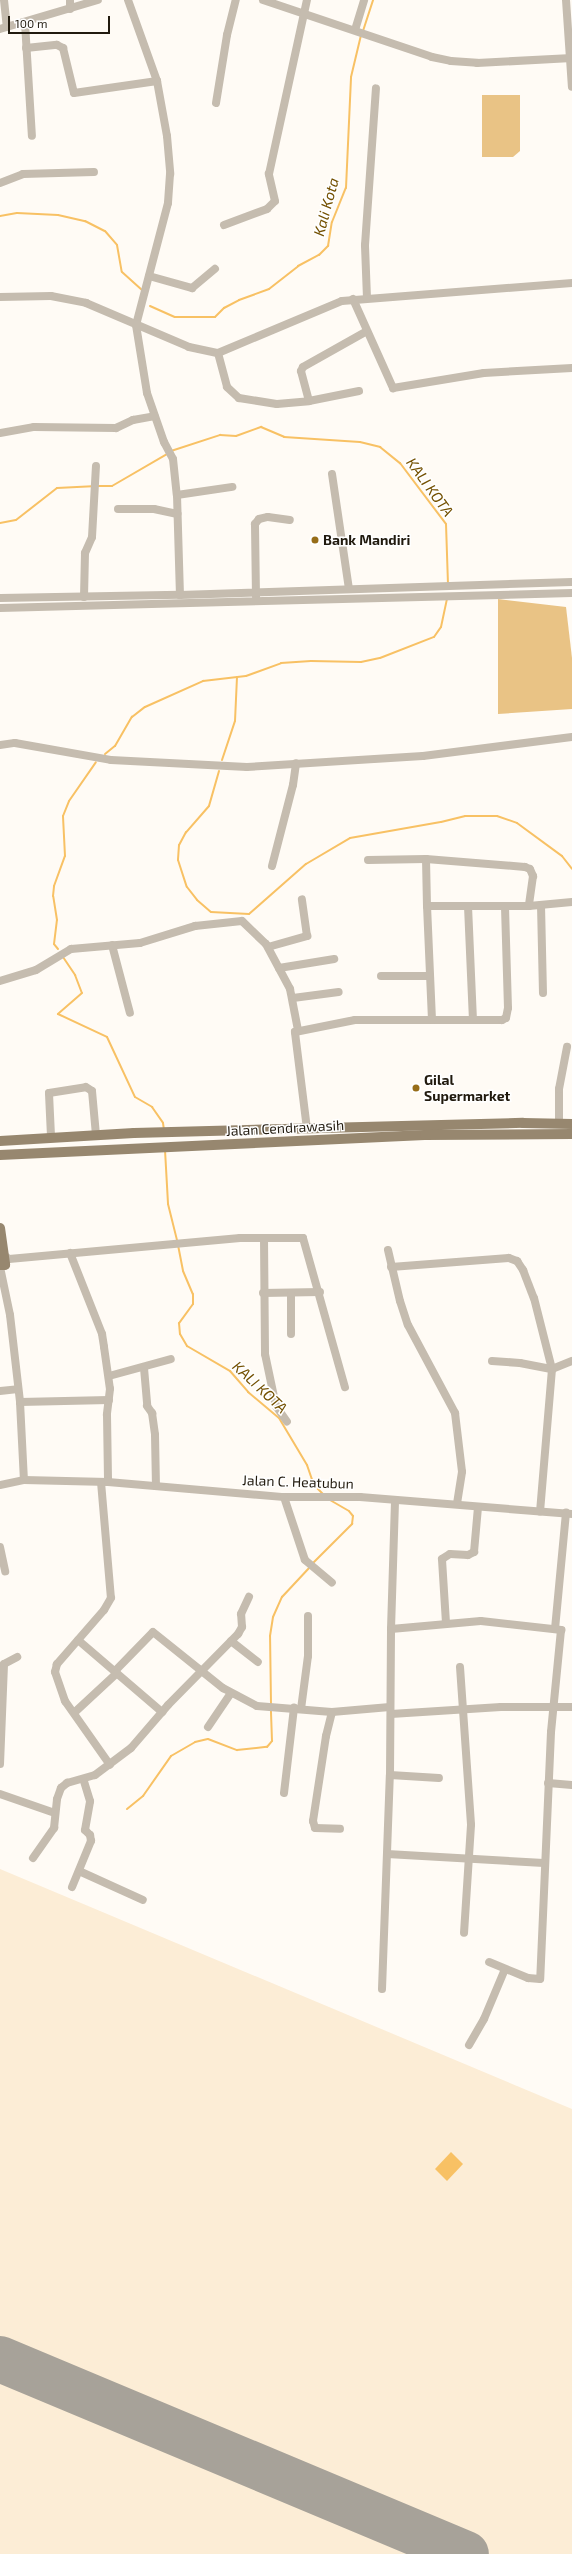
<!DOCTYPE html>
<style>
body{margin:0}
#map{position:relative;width:572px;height:2554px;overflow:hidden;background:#fffbf5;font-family:"Exo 2",sans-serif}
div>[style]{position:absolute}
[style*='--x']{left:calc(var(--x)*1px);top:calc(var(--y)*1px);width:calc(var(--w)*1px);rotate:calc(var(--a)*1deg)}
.built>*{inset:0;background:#fcedd6}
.green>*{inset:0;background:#e9c385}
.water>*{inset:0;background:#f8c164}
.stream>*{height:2px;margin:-1px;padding:0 1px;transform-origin:1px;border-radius:1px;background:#f8c164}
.runway>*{height:46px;margin:-23px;padding:0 23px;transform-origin:23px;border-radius:23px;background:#a7a299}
.minor>*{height:8px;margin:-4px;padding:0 4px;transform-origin:4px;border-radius:4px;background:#c5bcaf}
.major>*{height:10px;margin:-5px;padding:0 5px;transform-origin:5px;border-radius:5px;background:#97876f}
.dots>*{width:11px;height:11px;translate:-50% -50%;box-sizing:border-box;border:2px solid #fff;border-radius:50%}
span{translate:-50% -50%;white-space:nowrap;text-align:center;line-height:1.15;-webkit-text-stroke:3px #fff;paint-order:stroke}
.poi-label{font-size:14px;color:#211a0e;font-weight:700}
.left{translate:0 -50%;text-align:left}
.street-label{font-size:14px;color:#211a0e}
.water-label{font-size:15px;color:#735001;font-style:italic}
.scale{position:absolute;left:8px;top:16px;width:102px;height:18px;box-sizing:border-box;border:2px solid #211a0e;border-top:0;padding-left:5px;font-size:12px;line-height:14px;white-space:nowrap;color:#211a0e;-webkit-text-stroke:3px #fff;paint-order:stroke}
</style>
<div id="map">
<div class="built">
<i style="clip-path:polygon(0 1869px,572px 2109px,572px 2554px,0 2554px)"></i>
</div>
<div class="green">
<i style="clip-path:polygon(520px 95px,520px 151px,513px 157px,482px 157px,482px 95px)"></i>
<i style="clip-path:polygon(498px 599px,566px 607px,572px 658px,572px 709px,498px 714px)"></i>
</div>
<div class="water">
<i style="clip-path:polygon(451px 2152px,463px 2164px,447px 2181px,435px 2169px)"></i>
</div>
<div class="stream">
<i style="--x:363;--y:31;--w:33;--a:-72"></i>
<i style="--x:0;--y:216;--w:17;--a:-10"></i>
<i style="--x:17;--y:213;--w:41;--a:2.8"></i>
<i style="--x:58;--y:215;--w:28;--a:13"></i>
<i style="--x:85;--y:221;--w:22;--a:27"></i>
<i style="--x:105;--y:231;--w:18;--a:49"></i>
<i style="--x:117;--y:245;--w:27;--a:80"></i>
<i style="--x:122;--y:272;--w:28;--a:42"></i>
<i style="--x:150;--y:306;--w:27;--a:24"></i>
<i style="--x:175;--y:317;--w:40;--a:0"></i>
<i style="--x:215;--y:317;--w:13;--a:-45"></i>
<i style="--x:224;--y:308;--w:17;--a:-28"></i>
<i style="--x:239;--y:300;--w:32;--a:-20"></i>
<i style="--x:269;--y:289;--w:37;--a:-38"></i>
<i style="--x:298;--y:266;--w:24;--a:-28"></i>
<i style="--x:319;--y:255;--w:13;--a:-45"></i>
<i style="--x:328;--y:246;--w:24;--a:-81"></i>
<i style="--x:332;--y:222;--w:37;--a:-68"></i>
<i style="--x:346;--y:188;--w:111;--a:-87.4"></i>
<i style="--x:351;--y:77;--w:43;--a:-76.6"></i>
<i style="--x:171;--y:451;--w:52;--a:-18.1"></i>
<i style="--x:220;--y:435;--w:16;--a:4"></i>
<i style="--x:236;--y:436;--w:27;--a:-20"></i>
<i style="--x:261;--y:427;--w:25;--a:23"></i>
<i style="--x:284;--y:437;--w:76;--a:3.8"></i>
<i style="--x:360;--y:442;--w:21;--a:14"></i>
<i style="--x:380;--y:447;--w:26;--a:39"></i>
<i style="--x:400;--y:463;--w:76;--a:53"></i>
<i style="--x:446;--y:524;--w:60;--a:88.1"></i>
<i style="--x:96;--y:486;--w:16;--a:0"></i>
<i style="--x:112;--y:486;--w:64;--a:-30.2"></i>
<i style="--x:0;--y:523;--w:16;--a:-11"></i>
<i style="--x:16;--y:520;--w:52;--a:-38"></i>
<i style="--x:57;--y:488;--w:35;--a:-3"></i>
<i style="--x:105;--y:754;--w:13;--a:-39"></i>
<i style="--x:115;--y:746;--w:34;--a:-60"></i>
<i style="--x:132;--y:717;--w:16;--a:-38"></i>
<i style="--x:145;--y:707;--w:64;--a:-24.1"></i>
<i style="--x:203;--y:681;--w:43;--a:-6.6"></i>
<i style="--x:246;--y:676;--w:37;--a:-20"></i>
<i style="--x:281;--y:663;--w:30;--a:-4"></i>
<i style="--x:311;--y:661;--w:50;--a:1.1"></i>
<i style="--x:361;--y:662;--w:19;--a:-12"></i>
<i style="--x:380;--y:658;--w:58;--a:-21.3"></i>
<i style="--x:434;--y:637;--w:12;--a:-55"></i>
<i style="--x:441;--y:627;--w:30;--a:-78"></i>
<i style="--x:222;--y:760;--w:41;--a:-71.6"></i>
<i style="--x:235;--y:721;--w:44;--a:-87.4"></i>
<i style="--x:219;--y:771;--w:36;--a:106"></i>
<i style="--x:209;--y:806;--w:35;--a:131"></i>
<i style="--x:186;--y:832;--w:15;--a:118"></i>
<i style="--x:179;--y:845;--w:15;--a:94"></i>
<i style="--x:178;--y:860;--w:28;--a:72"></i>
<i style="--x:187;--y:887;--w:16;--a:52"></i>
<i style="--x:197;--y:900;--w:18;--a:41"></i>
<i style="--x:211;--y:912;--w:38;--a:3"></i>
<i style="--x:249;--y:914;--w:76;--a:-41.3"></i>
<i style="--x:306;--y:864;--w:51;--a:-30.6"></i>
<i style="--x:350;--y:838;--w:92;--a:-10"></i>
<i style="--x:441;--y:822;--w:25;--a:-14"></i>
<i style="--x:465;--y:816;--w:32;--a:0"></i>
<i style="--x:497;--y:816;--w:21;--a:19"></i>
<i style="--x:517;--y:823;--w:56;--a:36.3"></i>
<i style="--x:562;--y:856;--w:16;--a:52"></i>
<i style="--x:58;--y:949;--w:6;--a:-129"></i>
<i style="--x:54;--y:944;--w:24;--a:-83"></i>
<i style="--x:57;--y:920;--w:24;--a:-99"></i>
<i style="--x:53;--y:896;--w:10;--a:-84"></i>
<i style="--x:54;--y:886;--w:32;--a:-70"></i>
<i style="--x:65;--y:856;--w:40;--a:-92.9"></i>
<i style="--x:63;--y:816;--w:16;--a:-68"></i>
<i style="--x:69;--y:801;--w:47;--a:-55.3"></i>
<i style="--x:63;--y:957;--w:22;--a:56"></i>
<i style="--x:75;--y:975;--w:19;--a:69"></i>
<i style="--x:82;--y:993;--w:32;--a:139"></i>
<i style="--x:58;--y:1014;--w:54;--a:25.1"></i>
<i style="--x:107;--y:1037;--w:66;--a:65"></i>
<i style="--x:135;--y:1097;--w:20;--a:30"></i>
<i style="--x:152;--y:1107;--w:19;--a:55"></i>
<i style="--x:163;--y:1123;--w:7;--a:82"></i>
<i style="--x:165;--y:1150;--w:54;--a:86.8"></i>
<i style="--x:168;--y:1204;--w:38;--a:76"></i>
<i style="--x:178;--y:1245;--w:26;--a:79"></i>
<i style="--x:183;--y:1271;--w:25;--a:67"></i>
<i style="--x:193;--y:1294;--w:10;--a:90"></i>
<i style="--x:193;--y:1304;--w:24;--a:126"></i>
<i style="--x:179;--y:1323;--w:11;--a:85"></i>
<i style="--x:180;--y:1334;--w:14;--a:60"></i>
<i style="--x:187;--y:1346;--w:50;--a:30.2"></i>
<i style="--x:230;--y:1371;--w:28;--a:49"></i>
<i style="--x:248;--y:1392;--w:40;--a:40"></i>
<i style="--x:279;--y:1418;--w:55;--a:59.2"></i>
<i style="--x:307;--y:1465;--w:21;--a:71"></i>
<i style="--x:314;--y:1485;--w:13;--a:45"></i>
<i style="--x:312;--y:1564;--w:57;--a:-45"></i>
<i style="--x:352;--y:1524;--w:8;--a:-83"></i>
<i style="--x:353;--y:1516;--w:6;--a:-129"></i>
<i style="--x:349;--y:1511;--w:22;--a:-150"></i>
<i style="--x:271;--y:1704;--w:68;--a:-90.8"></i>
<i style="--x:270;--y:1636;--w:19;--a:-81"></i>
<i style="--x:273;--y:1617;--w:22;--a:-66"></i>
<i style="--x:282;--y:1597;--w:40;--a:-47"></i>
<i style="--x:127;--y:1809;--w:21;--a:-39"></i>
<i style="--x:143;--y:1796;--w:49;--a:-55"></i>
<i style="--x:171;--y:1756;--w:28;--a:-30"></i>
<i style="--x:195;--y:1742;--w:13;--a:-13"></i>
<i style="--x:208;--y:1739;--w:31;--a:21"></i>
<i style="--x:237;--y:1750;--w:30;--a:-6"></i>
<i style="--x:267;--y:1747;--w:8;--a:-50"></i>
<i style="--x:272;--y:1741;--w:31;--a:-92"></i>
</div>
<div class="runway">
<i style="--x:0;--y:2359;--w:505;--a:22.71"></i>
</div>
<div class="minor">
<i style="--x:4;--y:0;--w:27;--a:84"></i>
<i style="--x:70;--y:0;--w:9;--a:90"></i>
<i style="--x:128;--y:0;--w:86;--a:70.3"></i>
<i style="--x:157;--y:81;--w:56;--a:79.7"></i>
<i style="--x:167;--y:136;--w:38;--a:85"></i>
<i style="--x:170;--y:174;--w:29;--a:94"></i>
<i style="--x:168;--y:203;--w:126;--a:104.7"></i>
<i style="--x:136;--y:325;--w:69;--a:80.8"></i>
<i style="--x:147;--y:393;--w:52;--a:70.9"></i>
<i style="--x:164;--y:442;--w:19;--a:62"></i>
<i style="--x:173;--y:459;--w:36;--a:84"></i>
<i style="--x:177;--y:495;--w:100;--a:88.3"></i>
<i style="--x:263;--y:0;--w:178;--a:18.6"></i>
<i style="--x:432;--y:57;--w:19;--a:12"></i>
<i style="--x:451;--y:61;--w:26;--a:4"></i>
<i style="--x:477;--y:63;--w:95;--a:-3"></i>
<i style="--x:566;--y:0;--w:87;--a:86.1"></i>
<i style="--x:25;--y:23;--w:113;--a:86.5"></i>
<i style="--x:0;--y:29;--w:102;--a:-16.5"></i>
<i style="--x:355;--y:30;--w:31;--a:-73"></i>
<i style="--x:26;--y:48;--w:31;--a:-6"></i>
<i style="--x:57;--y:45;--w:7;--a:27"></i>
<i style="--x:63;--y:48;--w:46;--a:76.3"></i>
<i style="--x:74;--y:93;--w:84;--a:-8.2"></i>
<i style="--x:216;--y:103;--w:69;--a:-80.8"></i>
<i style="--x:227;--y:35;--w:36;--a:-76"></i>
<i style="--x:0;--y:183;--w:25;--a:-21"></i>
<i style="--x:23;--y:174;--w:71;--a:-1.6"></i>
<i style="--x:224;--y:225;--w:46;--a:-20.4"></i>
<i style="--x:267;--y:209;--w:11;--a:-45"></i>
<i style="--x:275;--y:201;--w:28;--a:-103"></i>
<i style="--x:269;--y:174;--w:178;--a:-77.7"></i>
<i style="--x:149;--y:276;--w:45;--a:15.6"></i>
<i style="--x:192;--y:288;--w:30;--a:-40"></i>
<i style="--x:0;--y:297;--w:51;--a:-1.1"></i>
<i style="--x:51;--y:296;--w:36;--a:11"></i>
<i style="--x:86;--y:303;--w:112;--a:23.1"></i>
<i style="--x:189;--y:347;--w:30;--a:12"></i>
<i style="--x:218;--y:353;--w:134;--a:-22.8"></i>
<i style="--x:342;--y:301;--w:231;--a:-4.5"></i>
<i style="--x:367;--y:298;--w:53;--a:-92.2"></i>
<i style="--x:365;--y:245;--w:157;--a:-86"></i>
<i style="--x:353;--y:299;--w:98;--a:65.8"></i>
<i style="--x:393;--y:388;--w:92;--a:-9.4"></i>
<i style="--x:484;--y:373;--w:88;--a:-3.3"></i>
<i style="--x:218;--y:353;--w:35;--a:75"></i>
<i style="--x:227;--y:387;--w:16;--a:43"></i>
<i style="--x:239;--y:398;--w:38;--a:9"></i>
<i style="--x:277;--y:404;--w:32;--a:-5"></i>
<i style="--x:309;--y:401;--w:51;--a:-11.3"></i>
<i style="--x:309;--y:401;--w:31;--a:-105"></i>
<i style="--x:301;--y:371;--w:4;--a:-63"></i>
<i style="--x:303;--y:367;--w:73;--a:-29.4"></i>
<i style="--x:0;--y:433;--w:35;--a:-10"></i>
<i style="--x:34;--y:427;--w:82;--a:0.7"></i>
<i style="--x:116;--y:428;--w:19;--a:-25"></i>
<i style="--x:133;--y:420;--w:22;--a:-10"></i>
<i style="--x:332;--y:474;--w:116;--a:81.6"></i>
<i style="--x:177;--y:495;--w:56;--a:-8.3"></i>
<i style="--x:118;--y:509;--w:36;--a:0"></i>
<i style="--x:154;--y:509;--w:24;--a:12"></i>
<i style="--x:84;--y:597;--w:44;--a:-88.7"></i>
<i style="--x:85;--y:553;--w:17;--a:-66"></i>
<i style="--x:92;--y:537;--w:71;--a:-86.8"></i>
<i style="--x:256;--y:597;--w:73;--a:-90.8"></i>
<i style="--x:255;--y:524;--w:6;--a:-51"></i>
<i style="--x:259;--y:519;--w:9;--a:-13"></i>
<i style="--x:268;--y:517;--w:22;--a:8"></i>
<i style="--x:0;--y:598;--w:180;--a:-1"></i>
<i style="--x:180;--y:595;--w:392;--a:-1.9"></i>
<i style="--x:0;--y:608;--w:572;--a:-1.5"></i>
<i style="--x:0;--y:745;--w:15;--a:-8"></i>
<i style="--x:15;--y:743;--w:97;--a:10"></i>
<i style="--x:111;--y:760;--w:136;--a:2.9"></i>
<i style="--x:247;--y:767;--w:176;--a:-3.6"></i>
<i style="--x:423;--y:756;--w:150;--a:-7.3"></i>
<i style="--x:426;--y:859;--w:47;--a:88.8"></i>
<i style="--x:368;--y:860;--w:58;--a:-1"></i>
<i style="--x:426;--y:859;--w:99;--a:4.6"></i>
<i style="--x:525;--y:867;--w:5;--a:22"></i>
<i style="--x:530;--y:869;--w:8;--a:67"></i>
<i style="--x:533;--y:876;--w:30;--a:98"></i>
<i style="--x:272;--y:866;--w:84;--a:-75.5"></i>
<i style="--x:293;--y:785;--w:22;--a:-82"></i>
<i style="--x:541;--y:905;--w:88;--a:88.7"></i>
<i style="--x:468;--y:906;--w:114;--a:87.5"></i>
<i style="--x:112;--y:945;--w:70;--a:75.2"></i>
<i style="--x:268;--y:947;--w:41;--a:-15.8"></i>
<i style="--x:307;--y:936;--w:37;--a:-98"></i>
<i style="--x:279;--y:968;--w:56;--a:-9.3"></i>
<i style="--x:381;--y:976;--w:49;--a:0"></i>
<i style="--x:0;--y:981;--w:38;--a:-17"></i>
<i style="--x:36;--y:970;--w:41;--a:-31"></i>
<i style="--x:71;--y:949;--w:69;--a:-5"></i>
<i style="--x:140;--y:943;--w:58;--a:-17.2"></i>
<i style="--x:195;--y:926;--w:47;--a:-6.1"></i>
<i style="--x:242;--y:921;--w:33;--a:44"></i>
<i style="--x:266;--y:944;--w:51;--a:61.9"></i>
<i style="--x:290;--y:989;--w:42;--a:79"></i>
<i style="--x:293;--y:998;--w:46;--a:-7.4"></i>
<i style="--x:432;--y:1020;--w:70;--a:0"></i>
<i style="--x:502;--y:1020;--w:4;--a:-27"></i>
<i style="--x:506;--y:1018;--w:10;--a:-79"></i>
<i style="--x:508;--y:1008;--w:101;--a:-91.7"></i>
<i style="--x:559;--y:1123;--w:34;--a:-90"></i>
<i style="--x:559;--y:1089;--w:43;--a:-79.2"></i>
<i style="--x:307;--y:1129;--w:98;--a:-97.1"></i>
<i style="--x:295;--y:1032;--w:61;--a:-11.3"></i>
<i style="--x:355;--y:1020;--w:77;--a:0"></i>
<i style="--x:432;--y:1020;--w:114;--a:-92.5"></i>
<i style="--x:427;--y:906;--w:102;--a:0"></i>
<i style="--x:529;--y:906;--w:43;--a:-5.3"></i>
<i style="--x:51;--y:1136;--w:43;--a:-92.7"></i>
<i style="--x:49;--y:1093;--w:37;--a:-9"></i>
<i style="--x:86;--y:1087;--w:7;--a:34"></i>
<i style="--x:92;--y:1091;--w:44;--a:84.8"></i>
<i style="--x:264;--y:1238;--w:116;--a:89.5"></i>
<i style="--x:265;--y:1354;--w:53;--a:78.1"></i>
<i style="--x:276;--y:1406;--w:19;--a:55"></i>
<i style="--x:388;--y:1250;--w:52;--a:76.8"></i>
<i style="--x:400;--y:1301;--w:25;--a:72"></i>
<i style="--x:408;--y:1325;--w:100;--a:61.9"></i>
<i style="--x:455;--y:1413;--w:59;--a:83.2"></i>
<i style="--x:462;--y:1472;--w:32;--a:99"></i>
<i style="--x:70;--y:1253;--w:87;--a:68.4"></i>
<i style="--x:102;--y:1334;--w:13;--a:81"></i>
<i style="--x:104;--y:1347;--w:42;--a:81.9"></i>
<i style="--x:110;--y:1389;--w:26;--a:97"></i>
<i style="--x:107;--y:1415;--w:67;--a:89.1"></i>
<i style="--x:4;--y:1255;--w:6;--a:39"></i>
<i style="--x:9;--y:1259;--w:232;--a:-5.2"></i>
<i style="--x:240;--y:1238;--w:63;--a:0"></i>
<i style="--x:303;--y:1238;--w:155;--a:74.3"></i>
<i style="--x:0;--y:1267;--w:49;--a:78.2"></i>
<i style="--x:10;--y:1315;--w:88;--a:83.4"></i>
<i style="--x:20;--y:1402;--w:78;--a:87.1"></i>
<i style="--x:391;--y:1267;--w:118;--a:-4.4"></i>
<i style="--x:509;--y:1258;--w:9;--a:21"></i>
<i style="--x:517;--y:1261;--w:11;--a:56"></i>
<i style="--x:523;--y:1270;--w:30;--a:69"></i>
<i style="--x:534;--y:1298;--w:73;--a:75.8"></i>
<i style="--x:552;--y:1369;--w:143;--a:94.8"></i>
<i style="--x:263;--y:1293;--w:57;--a:-1"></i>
<i style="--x:291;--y:1334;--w:40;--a:-90"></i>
<i style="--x:492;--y:1361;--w:28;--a:4"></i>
<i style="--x:520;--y:1363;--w:33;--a:11"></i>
<i style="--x:552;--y:1369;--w:22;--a:-22"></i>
<i style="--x:144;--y:1368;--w:38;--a:85"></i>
<i style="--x:147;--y:1406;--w:9;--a:54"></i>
<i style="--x:152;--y:1413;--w:22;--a:82"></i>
<i style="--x:155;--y:1435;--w:51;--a:88.9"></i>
<i style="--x:109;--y:1376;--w:64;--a:-15.3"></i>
<i style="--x:0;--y:1391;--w:18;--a:-6"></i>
<i style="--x:20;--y:1402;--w:89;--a:-1.3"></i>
<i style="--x:101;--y:1482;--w:116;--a:85.1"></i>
<i style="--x:111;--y:1598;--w:14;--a:120"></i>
<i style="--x:104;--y:1610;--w:72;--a:131"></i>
<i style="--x:57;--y:1664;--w:8;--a:104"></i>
<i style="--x:55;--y:1672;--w:31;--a:71"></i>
<i style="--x:65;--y:1701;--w:78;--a:54.9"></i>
<i style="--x:0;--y:1485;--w:25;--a:-12"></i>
<i style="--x:24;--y:1480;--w:84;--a:1.4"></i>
<i style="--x:108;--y:1482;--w:177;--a:4.9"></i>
<i style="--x:284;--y:1497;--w:76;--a:0"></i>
<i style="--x:360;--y:1497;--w:213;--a:4.6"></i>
<i style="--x:284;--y:1497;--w:66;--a:71.6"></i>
<i style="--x:305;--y:1560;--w:35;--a:40"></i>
<i style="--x:0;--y:1547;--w:25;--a:78"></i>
<i style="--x:446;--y:1623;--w:64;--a:-93.6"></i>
<i style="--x:442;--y:1559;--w:9;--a:-32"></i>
<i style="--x:450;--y:1554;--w:18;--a:3"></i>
<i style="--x:468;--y:1555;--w:7;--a:-27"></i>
<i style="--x:474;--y:1552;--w:45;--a:-84.9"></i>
<i style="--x:391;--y:1629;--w:90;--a:-5.1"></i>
<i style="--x:481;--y:1621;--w:81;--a:6.4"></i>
<i style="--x:561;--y:1630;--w:102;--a:95.6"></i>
<i style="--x:551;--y:1732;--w:247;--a:92.5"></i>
<i style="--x:540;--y:1979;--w:12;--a:-175"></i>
<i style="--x:528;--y:1978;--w:42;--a:-157.7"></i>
<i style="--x:555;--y:1629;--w:117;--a:-84.6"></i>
<i style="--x:78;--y:1640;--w:111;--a:40.6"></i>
<i style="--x:231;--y:1641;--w:34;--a:38"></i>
<i style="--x:460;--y:1667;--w:158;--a:86"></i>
<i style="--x:471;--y:1825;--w:108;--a:93.7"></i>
<i style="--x:115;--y:1671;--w:54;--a:-45.7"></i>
<i style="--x:153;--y:1632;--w:90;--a:38.7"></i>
<i style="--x:223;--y:1688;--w:38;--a:28"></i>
<i style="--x:257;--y:1706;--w:75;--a:4.6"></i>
<i style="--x:332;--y:1712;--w:58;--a:-4.9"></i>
<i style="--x:301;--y:1709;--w:53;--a:-82.5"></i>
<i style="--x:308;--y:1656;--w:40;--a:-90"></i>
<i style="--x:75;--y:1712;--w:57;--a:-42.9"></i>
<i style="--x:332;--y:1712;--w:25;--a:104"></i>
<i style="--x:326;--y:1736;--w:86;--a:98.7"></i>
<i style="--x:313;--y:1821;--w:7;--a:74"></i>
<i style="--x:315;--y:1828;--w:25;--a:2"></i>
<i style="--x:391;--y:1714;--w:110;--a:-3.6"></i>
<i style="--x:501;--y:1707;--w:71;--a:0"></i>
<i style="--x:208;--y:1727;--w:41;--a:-55.9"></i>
<i style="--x:0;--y:1764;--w:100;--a:-87.7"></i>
<i style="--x:4;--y:1664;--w:15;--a:-28"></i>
<i style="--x:390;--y:1775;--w:49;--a:3.5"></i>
<i style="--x:548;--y:1783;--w:24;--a:5"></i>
<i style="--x:284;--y:1793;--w:86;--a:-83.3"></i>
<i style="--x:0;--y:1794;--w:58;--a:19.1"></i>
<i style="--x:387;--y:1854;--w:157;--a:3.3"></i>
<i style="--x:33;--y:1858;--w:37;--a:-55"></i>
<i style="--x:54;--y:1828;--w:29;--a:-84"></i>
<i style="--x:57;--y:1799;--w:12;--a:-70"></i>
<i style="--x:61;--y:1788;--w:8;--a:-40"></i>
<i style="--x:67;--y:1783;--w:29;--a:-16"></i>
<i style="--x:95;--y:1775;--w:45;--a:-36.9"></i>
<i style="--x:131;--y:1748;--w:57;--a:-49.3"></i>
<i style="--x:168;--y:1705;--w:100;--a:-45.4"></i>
<i style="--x:238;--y:1634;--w:8;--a:-60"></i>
<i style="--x:242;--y:1627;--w:13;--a:-94"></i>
<i style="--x:241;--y:1614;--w:19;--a:-65"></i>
<i style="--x:79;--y:1871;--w:70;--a:24.4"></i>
<i style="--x:72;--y:1887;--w:50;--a:-67.6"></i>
<i style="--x:91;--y:1841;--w:6;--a:-99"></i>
<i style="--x:90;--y:1835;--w:7;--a:-135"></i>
<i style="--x:85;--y:1830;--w:29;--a:-80"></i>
<i style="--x:90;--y:1801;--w:21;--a:-107"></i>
<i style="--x:382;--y:1989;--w:214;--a:-87.9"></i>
<i style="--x:390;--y:1775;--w:146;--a:-89.6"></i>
<i style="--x:391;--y:1629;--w:129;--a:-88.2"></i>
<i style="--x:469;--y:2045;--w:30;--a:-60"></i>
<i style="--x:484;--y:2019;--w:54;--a:-67.2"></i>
</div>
<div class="major">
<i style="--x:0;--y:1141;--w:134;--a:-3.4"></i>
<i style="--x:134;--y:1133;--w:389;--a:-1.5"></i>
<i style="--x:523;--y:1123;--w:49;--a:1.2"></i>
<i style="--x:0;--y:1155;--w:425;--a:-2.7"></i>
<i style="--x:425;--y:1135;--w:147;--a:-0.4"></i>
<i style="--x:0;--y:1228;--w:37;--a:82"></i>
<i style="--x:5;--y:1265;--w:5;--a:180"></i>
</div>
<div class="dots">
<i style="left:315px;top:540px;background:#976d19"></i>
<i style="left:416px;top:1088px;background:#976d19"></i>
</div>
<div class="poi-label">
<span class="left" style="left:323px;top:540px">Bank Mandiri</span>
<span class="left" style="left:424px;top:1088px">Gilal<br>Supermarket</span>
</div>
<div class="street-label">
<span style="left:285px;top:1128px;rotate:-3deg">Jalan Cendrawasih</span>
<span style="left:298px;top:1482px;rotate:2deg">Jalan C. Heatubun</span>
</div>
<div class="water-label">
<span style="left:326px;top:207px;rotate:-75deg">Kali Kota</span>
<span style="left:430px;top:487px;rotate:54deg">KALI KOTA</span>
<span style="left:260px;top:1387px;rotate:43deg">KALI KOTA</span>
</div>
<div class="scale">100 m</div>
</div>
